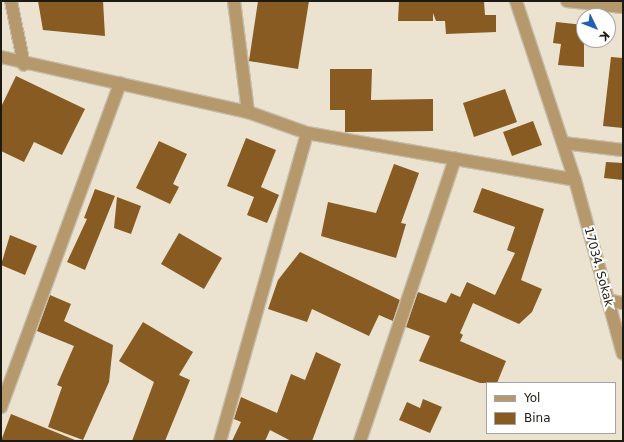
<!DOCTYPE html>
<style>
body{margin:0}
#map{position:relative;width:624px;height:442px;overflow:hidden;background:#ebe2cf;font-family:"DejaVu Sans",sans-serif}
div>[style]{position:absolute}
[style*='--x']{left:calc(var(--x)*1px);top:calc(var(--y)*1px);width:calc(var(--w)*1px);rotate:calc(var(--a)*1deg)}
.building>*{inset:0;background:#875b21}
.roads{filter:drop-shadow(1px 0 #c6bead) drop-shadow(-1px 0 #c6bead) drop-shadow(0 1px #c6bead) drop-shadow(0 -1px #c6bead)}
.minor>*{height:12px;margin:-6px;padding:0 6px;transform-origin:6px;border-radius:6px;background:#b5996d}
span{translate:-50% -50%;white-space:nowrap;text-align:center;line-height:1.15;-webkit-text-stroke:4px #fff;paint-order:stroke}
.street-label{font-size:12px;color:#1d1a13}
.frame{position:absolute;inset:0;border:2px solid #1d1a13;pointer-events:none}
.legend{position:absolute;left:486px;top:382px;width:130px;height:52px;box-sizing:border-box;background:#fff;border:1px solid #a5a3a1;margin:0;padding:5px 7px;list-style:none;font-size:12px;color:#1d1a13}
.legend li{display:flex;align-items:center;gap:8px;height:20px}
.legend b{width:20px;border:1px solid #a5a3a1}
.north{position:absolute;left:576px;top:8px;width:40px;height:40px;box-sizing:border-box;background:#fff;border:1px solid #a5a3a1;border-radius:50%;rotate:133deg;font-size:11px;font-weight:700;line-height:16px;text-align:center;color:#1d1a13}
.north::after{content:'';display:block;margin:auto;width:14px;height:18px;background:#235fb0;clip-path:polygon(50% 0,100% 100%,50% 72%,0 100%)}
</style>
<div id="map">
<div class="building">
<i style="clip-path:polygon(38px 1px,103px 1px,105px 36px,43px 30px)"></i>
<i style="clip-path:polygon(258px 1px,309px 1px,298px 69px,249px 61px)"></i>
<i style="clip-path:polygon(399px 1px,484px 1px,485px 15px,496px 15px,496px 32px,446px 34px,445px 21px,436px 21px,433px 13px,433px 21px,398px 21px)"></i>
<i style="clip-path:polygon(556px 22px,584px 25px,584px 67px,558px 65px,561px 44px,553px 43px)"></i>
<i style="clip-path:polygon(611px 57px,623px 58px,623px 128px,603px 126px)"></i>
<i style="clip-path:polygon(330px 69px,372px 69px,371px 100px,433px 99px,433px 131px,345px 132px,345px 110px,330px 110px)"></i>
<i style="clip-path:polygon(16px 76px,85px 109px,62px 155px,34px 142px,24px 162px,1px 151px,1px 107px)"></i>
<i style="clip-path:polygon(505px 89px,517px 122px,474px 137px,463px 103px)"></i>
<i style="clip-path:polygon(533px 121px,542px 145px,512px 156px,503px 132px)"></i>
<i style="clip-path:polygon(246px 138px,276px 150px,261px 187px,279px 195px,267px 223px,247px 215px,254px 197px,227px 186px)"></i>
<i style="clip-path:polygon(159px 141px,187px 154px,173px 184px,179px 187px,170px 204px,136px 188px)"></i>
<i style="clip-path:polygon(606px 162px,623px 163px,623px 180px,604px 178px)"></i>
<i style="clip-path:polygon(394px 164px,419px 173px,401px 223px,406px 224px,396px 258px,321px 236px,328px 202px,376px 213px)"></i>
<i style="clip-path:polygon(482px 188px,544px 209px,521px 280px,542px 289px,532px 312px,519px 324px,473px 303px,460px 333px,463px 335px,460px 341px,506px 361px,497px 383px,480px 383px,419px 361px,430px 336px,406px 327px,418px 292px,446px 303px,451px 293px,460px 297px,467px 282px,495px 295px,515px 253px,507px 250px,515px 227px,473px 212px)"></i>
<i style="clip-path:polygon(95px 189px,115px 196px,85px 270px,67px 262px,87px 219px,84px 218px)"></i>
<i style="clip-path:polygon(117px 197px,141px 206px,131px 234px,114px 228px)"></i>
<i style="clip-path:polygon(179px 233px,222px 258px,204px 289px,161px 264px)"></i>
<i style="clip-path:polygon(10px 235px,37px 246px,25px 275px,1px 265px)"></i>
<i style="clip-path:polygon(300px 252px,400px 300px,393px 321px,379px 315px,369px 336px,312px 309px,307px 322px,268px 309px,278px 280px)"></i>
<i style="clip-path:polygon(50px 295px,71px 304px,64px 321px,113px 345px,109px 382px,83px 440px,48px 427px,62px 387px,57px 385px,74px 346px,37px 331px)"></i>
<i style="clip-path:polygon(143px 322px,193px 352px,179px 375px,190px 380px,165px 441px,132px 441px,154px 382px,119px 361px)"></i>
<i style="clip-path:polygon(316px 352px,341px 364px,312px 441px,291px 441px,270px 430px,265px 441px,232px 441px,241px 422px,234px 419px,241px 397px,277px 413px,291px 374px,305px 380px)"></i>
<i style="clip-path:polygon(423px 399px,442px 407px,430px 433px,399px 420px,407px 402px,420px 408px)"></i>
<i style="clip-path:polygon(11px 414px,75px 440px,75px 441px,1px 441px)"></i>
</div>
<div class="roads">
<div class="minor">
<i style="--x:11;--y:1;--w:65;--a:78.5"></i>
<i style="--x:234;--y:1;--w:112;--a:82.8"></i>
<i style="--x:516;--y:1;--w:188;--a:71.8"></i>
<i style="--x:575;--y:180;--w:180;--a:74.6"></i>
<i style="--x:567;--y:1;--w:56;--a:6.1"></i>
<i style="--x:1;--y:57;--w:253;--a:12.6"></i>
<i style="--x:248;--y:112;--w:63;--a:19.6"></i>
<i style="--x:307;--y:133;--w:272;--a:9.9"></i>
<i style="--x:563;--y:143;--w:60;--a:6.7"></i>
<i style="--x:607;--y:300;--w:16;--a:11"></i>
<i style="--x:1;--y:407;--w:345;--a:-69.8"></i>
<i style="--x:220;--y:441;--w:320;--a:-74.2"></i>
<i style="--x:360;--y:441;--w:298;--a:-71.4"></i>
</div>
</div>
<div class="street-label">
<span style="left:598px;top:267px;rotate:75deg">17034. Sokak</span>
</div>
<div class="frame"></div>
<ul class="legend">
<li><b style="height:5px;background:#b5996d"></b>Yol</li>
<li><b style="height:11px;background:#875b21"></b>Bina</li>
</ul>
<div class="north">K</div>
</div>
